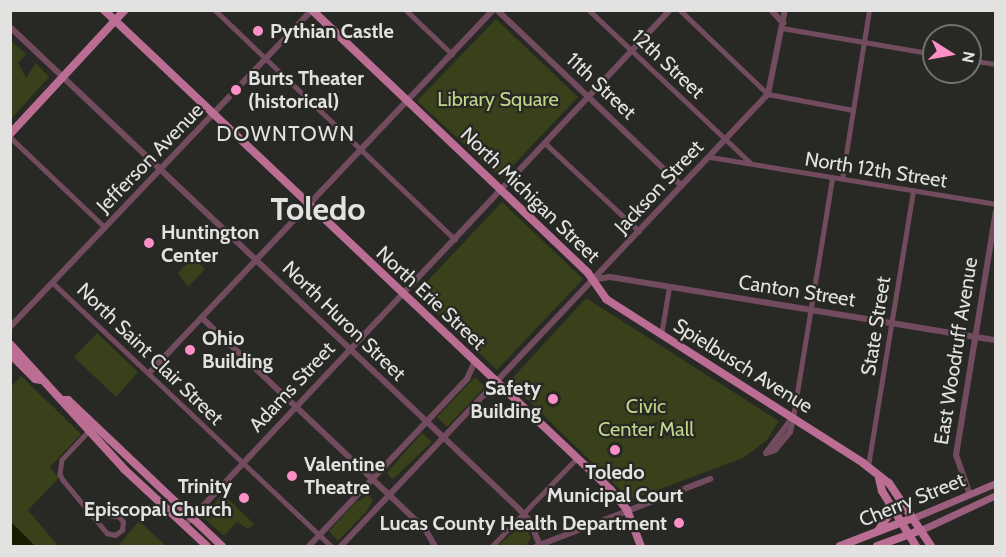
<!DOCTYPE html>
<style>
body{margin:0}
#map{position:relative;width:1006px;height:557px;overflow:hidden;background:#282925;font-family:Cabin,sans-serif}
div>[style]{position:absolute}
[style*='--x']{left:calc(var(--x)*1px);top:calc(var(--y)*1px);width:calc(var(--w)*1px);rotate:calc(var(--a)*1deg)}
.green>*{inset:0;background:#384119}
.water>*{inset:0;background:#161d00}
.minor>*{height:4.5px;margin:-2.25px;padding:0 2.25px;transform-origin:2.25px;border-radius:2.25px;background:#724c5e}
.tertiary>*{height:6px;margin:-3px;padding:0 3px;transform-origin:3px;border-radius:3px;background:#724c5e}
.secondary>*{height:7px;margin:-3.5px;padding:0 3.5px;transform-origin:3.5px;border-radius:3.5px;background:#9b5e7d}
.primary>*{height:8px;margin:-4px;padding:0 4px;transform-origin:4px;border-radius:4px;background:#bb6d94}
.dots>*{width:16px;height:16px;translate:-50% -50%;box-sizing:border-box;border:3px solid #282925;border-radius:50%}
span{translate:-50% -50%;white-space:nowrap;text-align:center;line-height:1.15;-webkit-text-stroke:4.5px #282925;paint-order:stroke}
.poi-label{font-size:20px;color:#e2e3e1;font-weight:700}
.left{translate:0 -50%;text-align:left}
.right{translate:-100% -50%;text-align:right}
.street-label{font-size:20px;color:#e2e3e1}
.park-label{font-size:20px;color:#c1d489}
.neighbourhood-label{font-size:21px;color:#e2e3e1;letter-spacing:1.5px}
.town-label{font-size:32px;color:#e2e3e1;font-weight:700}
.frame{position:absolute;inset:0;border:12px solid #e2e3e1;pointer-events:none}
.north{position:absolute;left:922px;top:24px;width:60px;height:60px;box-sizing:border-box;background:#282925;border:2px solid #727370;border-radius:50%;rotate:101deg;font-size:16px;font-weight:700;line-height:24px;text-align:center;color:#e2e3e1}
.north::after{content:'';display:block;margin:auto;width:21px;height:27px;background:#fb8fc6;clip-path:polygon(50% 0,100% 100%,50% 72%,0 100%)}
</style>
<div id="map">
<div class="green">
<i style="clip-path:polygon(496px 19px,578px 97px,501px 178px,417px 101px)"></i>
<i style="clip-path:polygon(10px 40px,26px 54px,18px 63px,26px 78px,36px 63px,49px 77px,11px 119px)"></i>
<i style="clip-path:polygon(502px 202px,583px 279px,497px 370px,416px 293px)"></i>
<i style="clip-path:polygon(193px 257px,205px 269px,188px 287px,178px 273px)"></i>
<i style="clip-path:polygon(586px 298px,779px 421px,767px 440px,743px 458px,631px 500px,509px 382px)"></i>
<i style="clip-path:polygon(97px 333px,138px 372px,116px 397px,74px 357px)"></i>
<i style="clip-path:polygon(21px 376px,81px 434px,50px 467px,59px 478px,28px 510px,58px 546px,35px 546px,11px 522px,11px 387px)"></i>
<i style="clip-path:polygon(475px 377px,485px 387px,447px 427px,437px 417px)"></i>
<i style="clip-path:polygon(422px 433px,432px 442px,393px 479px,387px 474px,390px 469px)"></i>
<i style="clip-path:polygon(223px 494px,254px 524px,248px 529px,237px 522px,224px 536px,205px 519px,205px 514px)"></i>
<i style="clip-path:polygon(368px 495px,373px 500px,367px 511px,338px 541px,329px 531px,356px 502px)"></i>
<i style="clip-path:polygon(139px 521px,166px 546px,118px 546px)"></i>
<i style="clip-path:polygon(523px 524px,531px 537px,527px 545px,497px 546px)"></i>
</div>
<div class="water">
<i style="clip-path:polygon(10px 522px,11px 522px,35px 546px,11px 546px)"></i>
</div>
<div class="minor">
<i style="--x:215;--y:10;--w:332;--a:43.7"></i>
<i style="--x:406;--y:10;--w:64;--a:43.7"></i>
<i style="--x:589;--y:10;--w:223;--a:43.4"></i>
<i style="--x:680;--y:10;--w:122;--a:43.7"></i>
<i style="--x:768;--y:94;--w:86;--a:10.7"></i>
<i style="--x:782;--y:28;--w:154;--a:9.7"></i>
<i style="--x:970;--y:60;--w:26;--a:9"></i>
<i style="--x:10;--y:137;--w:131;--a:43.5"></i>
<i style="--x:545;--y:143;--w:129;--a:43.1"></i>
<i style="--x:710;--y:157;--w:290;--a:9.3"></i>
<i style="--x:842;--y:179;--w:171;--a:-80.9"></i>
<i style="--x:53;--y:283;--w:383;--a:43.4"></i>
<i style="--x:661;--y:335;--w:49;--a:-80.5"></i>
<i style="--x:793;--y:417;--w:242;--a:-80.7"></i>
<i style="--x:91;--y:429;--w:42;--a:133.1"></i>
<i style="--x:62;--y:460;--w:14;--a:98"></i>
<i style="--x:60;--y:474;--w:7;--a:63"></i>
<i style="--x:63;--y:480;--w:69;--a:50.3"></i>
<i style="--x:107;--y:533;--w:8;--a:14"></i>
<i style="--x:115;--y:535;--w:9;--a:-36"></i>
<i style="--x:122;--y:530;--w:8;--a:-83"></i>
<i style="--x:123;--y:522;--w:6;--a:-129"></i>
<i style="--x:119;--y:517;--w:27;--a:-174"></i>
<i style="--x:868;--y:466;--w:279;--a:-80.7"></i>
<i style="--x:492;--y:546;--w:122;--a:-46"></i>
</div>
<div class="tertiary">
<i style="--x:497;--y:10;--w:255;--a:43.6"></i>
<i style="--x:771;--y:10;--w:18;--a:47"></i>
<i style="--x:10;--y:27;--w:701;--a:43.44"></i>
<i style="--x:519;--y:509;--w:16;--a:47"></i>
<i style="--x:530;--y:521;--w:27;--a:68"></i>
<i style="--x:597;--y:279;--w:13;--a:-9"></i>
<i style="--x:610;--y:277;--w:391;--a:9.3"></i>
<i style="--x:202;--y:318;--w:307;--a:43.4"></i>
<i style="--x:425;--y:529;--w:20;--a:60"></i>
<i style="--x:10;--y:327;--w:438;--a:-46.4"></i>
<i style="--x:149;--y:373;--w:500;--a:-46.54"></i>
<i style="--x:793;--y:417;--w:15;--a:101"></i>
<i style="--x:790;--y:432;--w:23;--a:130"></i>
<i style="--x:775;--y:450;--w:9;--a:162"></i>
<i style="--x:766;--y:453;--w:45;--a:-53.1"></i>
<i style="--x:970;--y:495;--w:42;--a:-109.3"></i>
<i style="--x:956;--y:455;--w:247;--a:-80.7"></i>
<i style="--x:185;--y:525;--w:707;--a:-46.72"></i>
<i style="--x:309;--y:546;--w:230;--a:-46.6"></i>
<i style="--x:467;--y:379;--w:20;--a:-66"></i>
<i style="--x:341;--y:546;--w:622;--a:-46.63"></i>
<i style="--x:768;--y:94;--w:86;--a:-78.6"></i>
<i style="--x:537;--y:546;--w:186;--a:-21.2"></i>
</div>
<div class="secondary">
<i style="--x:913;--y:518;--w:90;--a:-22.9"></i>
<i style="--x:921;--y:530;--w:83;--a:-25"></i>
</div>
<div class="primary">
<i style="--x:104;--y:10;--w:698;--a:43.43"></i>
<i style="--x:611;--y:490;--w:26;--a:51"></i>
<i style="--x:627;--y:510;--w:39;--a:69"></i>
<i style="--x:312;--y:10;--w:381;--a:43.6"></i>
<i style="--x:588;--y:273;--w:32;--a:55"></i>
<i style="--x:606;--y:299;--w:305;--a:32.5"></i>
<i style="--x:863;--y:463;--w:33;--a:38"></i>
<i style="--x:889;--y:483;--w:76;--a:56.3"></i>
<i style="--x:10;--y:134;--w:169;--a:-47.2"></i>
<i style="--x:10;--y:344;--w:169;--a:47.6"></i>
<i style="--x:124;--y:469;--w:113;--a:42.9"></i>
<i style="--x:10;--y:354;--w:35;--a:45"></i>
<i style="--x:35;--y:379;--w:6;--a:9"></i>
<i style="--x:62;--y:400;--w:6;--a:0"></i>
<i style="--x:68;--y:400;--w:212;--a:43.5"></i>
<i style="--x:879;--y:478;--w:13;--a:77"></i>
<i style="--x:882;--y:491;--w:65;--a:58.3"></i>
<i style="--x:878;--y:531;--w:17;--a:-57"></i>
<i style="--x:887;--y:517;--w:13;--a:-81"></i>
<i style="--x:840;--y:546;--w:78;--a:-21"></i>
<i style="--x:877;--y:546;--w:47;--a:-20"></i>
</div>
<div class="dots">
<i style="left:258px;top:31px;background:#fb8fc6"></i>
<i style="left:236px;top:90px;background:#fb8fc6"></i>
<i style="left:149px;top:243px;background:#fb8fc6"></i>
<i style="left:190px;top:350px;background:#fb8fc6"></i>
<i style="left:553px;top:399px;background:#fb8fc6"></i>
<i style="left:615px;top:450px;background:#fb8fc6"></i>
<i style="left:292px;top:476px;background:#fb8fc6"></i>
<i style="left:244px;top:498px;background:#fb8fc6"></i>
<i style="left:679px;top:523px;background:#fb8fc6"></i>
</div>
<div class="poi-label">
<span class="left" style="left:270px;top:31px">Pythian Castle</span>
<span class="left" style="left:248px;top:90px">Burts Theater<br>(historical)</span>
<span class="left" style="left:161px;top:244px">Huntington<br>Center</span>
<span class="left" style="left:202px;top:350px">Ohio<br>Building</span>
<span class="right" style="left:541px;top:400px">Safety<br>Building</span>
<span class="left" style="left:304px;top:476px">Valentine<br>Theatre</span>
<span style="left:615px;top:484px">Toledo<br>Municipal Court</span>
<span class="right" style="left:232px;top:498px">Trinity<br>Episcopal Church</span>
<span class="right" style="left:667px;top:523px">Lucas County Health Department</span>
</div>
<div class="street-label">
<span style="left:668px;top:64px;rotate:43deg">12th Street</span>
<span style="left:601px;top:86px;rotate:43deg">11th Street</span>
<span style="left:150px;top:158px;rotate:-46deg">Jefferson Avenue</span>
<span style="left:876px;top:170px;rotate:9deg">North 12th Street</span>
<span style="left:659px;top:187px;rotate:-47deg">Jackson Street</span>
<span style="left:530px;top:195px;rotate:44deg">North Michigan Street</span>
<span style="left:797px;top:291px;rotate:9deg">Canton Street</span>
<span style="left:431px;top:298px;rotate:43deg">North Erie Street</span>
<span style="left:344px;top:321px;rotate:44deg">North Huron Street</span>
<span style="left:876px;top:326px;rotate:-81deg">State Street</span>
<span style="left:956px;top:351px;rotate:-81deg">East Woodruff Avenue</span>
<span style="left:150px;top:354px;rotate:44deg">North Saint Clair Street</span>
<span style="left:743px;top:366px;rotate:32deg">Spielbusch Avenue</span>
<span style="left:292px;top:387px;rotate:-47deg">Adams Street</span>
<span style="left:912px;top:500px;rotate:-22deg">Cherry Street</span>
</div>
<div class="park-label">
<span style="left:498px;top:99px">Library Square</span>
<span style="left:646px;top:418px">Civic<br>Center Mall</span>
</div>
<div class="neighbourhood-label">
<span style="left:286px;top:134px">DOWNTOWN</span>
</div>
<div class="town-label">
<span style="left:318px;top:209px">Toledo</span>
</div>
<div class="frame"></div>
<div class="north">N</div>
</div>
